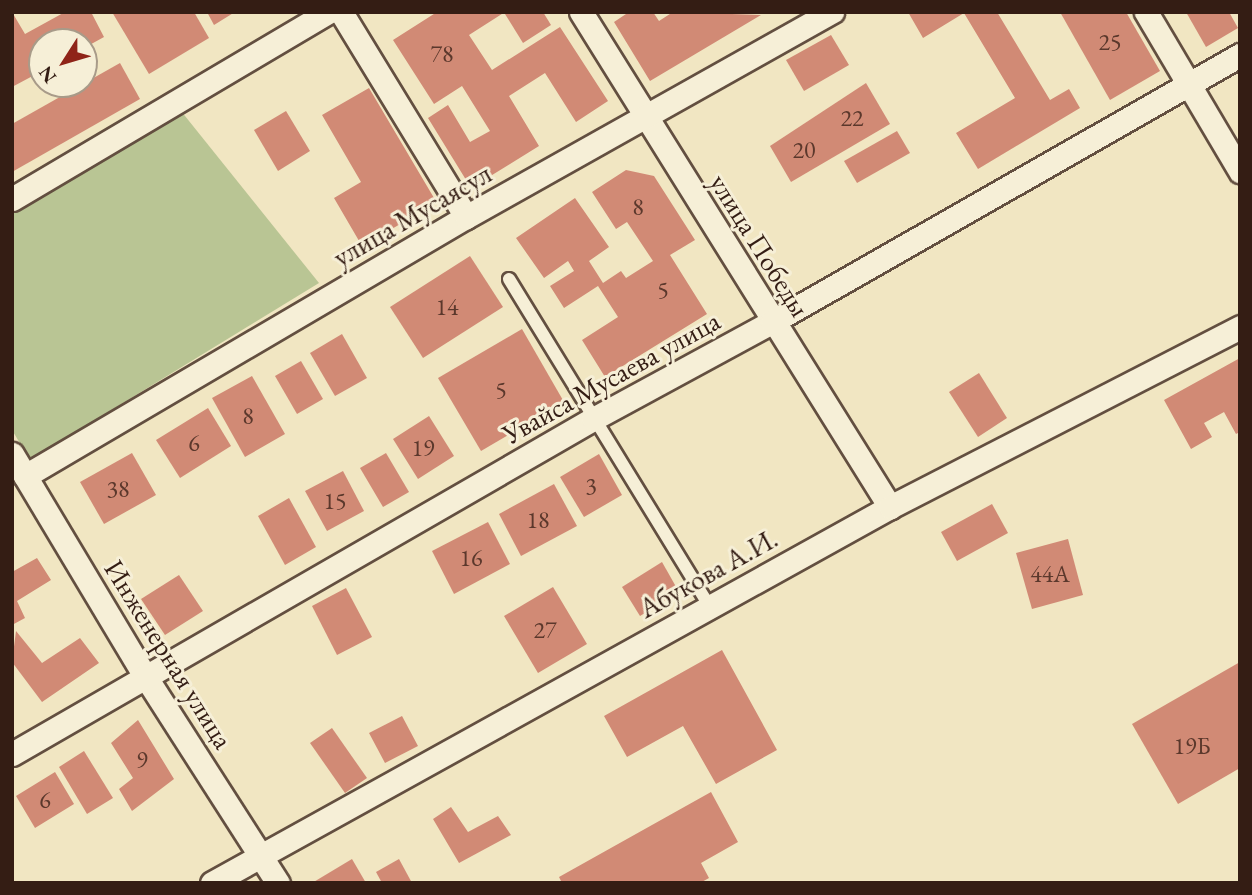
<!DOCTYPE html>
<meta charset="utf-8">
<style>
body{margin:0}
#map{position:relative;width:1252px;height:895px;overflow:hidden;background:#f1e6c2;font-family:"EB Garamond",serif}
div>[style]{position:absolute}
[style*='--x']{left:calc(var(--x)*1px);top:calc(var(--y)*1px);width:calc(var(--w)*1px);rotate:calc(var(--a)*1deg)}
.green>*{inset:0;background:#b9c594}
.building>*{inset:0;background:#d18a75}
.roads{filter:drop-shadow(2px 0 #634f40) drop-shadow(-2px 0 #634f40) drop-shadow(0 2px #634f40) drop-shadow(0 -2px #634f40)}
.lane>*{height:12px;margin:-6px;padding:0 6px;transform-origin:6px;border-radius:6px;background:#f6efd7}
.street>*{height:23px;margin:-11.5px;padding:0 11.5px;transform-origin:11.5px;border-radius:11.5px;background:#f6efd7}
span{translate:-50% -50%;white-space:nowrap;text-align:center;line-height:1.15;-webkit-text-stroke:6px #f6efd7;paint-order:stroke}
.number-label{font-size:24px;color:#5b382c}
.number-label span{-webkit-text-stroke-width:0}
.street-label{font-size:28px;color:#341d14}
.frame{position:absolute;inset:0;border:14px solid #341d14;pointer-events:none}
.north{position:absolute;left:28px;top:28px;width:70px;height:70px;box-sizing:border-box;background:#f6efd7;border:2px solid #a89b89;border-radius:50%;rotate:233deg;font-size:19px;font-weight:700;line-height:28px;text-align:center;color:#341d14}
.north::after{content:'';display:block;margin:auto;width:24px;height:32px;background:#8f2418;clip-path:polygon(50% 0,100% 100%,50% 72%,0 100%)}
</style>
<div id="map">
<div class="green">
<i style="clip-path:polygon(181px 111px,319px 283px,30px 460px,12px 430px,12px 213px)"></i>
</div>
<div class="building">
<i style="clip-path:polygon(12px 12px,25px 34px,65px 12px,91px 12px,104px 37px,84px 48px,84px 42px,42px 42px,42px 71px,12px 87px)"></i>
<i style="clip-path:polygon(112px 12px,194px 12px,209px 38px,149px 74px)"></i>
<i style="clip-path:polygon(207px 12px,235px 12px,214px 25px)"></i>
<i style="clip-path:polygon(437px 12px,505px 12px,469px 35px,492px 70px,560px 27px,608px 101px,576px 122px,545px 73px,509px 96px,539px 146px,471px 188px,428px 118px,448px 105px,470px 142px,490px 131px,462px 86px,434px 104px,393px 40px)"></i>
<i style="clip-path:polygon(509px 12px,543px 12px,551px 25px,523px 43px,505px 14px)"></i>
<i style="clip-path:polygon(629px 12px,653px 12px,659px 21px,673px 12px,761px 15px,650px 81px,614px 22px)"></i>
<i style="clip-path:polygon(908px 12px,997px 12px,1050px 100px,1069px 89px,1080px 108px,978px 169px,956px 133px,1015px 98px,964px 13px,923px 38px)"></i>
<i style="clip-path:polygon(1060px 12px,1126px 12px,1160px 71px,1110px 100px)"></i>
<i style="clip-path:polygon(1186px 12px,1229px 12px,1238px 28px,1206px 47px)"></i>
<i style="clip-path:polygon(831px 35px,849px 65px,804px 91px,786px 60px)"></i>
<i style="clip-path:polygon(120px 63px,140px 99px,12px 172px,12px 124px)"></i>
<i style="clip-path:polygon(866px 83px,890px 124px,791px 182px,770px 146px)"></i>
<i style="clip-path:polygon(369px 88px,437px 203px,362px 246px,334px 198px,361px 182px,322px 115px)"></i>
<i style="clip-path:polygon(286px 111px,310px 151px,278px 171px,254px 130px)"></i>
<i style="clip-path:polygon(897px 131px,910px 153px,857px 183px,844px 161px)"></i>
<i style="clip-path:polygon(626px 170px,654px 176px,695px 240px,670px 255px,707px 314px,605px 377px,582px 340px,618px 317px,598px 286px,564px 308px,550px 286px,574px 271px,568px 261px,544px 278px,516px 238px,575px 198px,609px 247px,589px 261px,603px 283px,621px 271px,626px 278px,653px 261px,627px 222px,616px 229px,592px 192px)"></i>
<i style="clip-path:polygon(470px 256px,503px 307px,423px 358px,390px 307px)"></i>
<i style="clip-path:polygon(522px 329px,564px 402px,481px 451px,438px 378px)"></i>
<i style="clip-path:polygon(342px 334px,367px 378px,335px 396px,310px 353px)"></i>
<i style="clip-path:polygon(1240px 358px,1240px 432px,1236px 434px,1224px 412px,1204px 423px,1212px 437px,1191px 449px,1164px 400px)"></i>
<i style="clip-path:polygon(301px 361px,323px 399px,297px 414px,275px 376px)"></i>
<i style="clip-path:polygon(979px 373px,1007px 418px,978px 437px,949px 392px)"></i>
<i style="clip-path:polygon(252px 376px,285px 434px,245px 457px,212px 398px)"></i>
<i style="clip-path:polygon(208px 408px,231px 446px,180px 478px,156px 440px)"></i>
<i style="clip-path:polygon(429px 416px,454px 456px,418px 479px,393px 439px)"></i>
<i style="clip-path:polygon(132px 453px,156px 495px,104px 524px,80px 482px)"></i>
<i style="clip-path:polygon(386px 453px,409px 492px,383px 507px,360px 468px)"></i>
<i style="clip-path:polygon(599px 454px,622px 495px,584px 517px,560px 477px)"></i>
<i style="clip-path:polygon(343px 471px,364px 511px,327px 531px,305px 491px)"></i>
<i style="clip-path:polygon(554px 484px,577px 526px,521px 556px,499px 514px)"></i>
<i style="clip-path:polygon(289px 498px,316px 547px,285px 565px,258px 516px)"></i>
<i style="clip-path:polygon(992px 504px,1008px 533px,957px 561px,941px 532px)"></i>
<i style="clip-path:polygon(488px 522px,510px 564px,454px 594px,432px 551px)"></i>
<i style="clip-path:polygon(1068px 539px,1083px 595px,1032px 609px,1016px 553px)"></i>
<i style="clip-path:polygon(37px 558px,51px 580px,17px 601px,25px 618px,12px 625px,12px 572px)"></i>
<i style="clip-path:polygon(662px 562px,679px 592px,640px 616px,622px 587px)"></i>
<i style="clip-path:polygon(179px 575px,203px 611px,165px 635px,141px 599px)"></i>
<i style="clip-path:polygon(553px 587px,587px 644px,538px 673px,504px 616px)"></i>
<i style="clip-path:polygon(346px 588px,372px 637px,337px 655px,312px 606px)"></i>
<i style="clip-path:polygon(16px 631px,42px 663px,80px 638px,99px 663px,42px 702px,12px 662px)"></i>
<i style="clip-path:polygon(722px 650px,777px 750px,716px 784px,683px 726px,627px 757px,604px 716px)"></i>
<i style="clip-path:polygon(1240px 662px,1240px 768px,1178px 804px,1132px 724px)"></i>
<i style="clip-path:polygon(402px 716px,418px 746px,385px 763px,369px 733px)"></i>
<i style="clip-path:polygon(138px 720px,174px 779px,132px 811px,119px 789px,133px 778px,111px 743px)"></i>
<i style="clip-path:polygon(332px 728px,367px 778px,345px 793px,310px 743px)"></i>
<i style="clip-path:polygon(84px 751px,113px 798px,87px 814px,59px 767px)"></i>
<i style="clip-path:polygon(55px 772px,74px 804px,35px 828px,16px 796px)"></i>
<i style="clip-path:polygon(711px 792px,738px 842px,701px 863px,709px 878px,700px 883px,562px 883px,559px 877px)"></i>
<i style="clip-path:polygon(451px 807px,468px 832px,498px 816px,511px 835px,459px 863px,433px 819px)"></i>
<i style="clip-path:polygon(352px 859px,366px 883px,312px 883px)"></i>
<i style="clip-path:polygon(399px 859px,412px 883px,382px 883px,376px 872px)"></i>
</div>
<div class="roads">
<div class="lane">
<i style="--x:509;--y:279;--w:383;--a:58.5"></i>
</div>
<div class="street">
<i style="--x:341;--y:12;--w:240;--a:58.6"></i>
<i style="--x:581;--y:12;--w:584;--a:58.03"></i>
<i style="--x:1146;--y:12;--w:185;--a:59.4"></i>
<i style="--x:12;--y:199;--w:367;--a:-30.6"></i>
<i style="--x:12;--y:454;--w:259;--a:59.1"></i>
<i style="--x:145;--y:676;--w:246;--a:57.3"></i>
<i style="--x:25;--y:476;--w:511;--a:-30.43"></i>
<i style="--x:466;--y:217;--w:420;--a:-29.3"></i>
<i style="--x:12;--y:754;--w:671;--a:-29.97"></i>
<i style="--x:593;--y:419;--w:204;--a:-28.5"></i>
<i style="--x:772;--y:322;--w:539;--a:-29.71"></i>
<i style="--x:212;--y:883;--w:775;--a:-29.01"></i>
<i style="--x:890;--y:507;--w:394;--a:-27.2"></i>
</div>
</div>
<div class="number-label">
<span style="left:1110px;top:42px">25</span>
<span style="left:442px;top:54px">78</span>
<span style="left:852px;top:118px">22</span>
<span style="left:804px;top:150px">20</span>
<span style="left:638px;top:207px">8</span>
<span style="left:663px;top:290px">5</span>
<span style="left:447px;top:307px">14</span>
<span style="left:501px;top:390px">5</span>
<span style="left:248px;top:416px">8</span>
<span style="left:194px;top:443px">6</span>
<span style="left:423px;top:448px">19</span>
<span style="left:591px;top:486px">3</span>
<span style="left:118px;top:489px">38</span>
<span style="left:335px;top:501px">15</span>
<span style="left:538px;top:520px">18</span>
<span style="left:471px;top:558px">16</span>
<span style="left:1050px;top:574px">44А</span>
<span style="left:545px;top:630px">27</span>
<span style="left:1192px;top:746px">19Б</span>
<span style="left:142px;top:760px">9</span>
<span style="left:45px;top:800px">6</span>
</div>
<div class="street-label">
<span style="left:412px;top:215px;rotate:-30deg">улица Мусаясул</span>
<span style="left:760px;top:245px;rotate:58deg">улица Победы</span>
<span style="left:611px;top:377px;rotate:-29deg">Увайса Мусаева улица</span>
<span style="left:708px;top:573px;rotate:-29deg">Абукова А.И.</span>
<span style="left:169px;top:654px;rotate:58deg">Инженерная улица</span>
</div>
<div class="frame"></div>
<div class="north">N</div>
</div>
